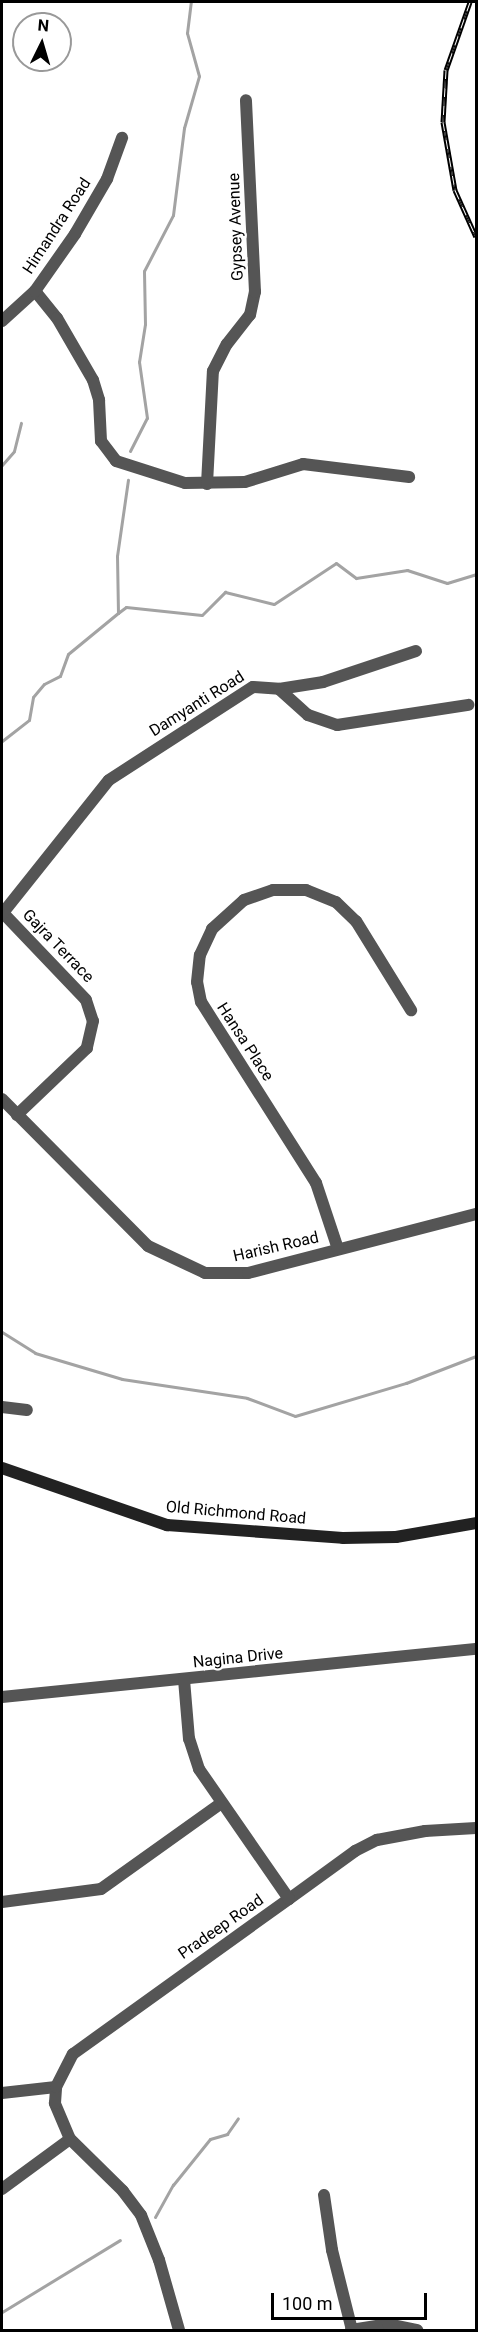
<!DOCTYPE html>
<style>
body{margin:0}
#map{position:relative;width:478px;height:2332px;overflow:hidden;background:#fff;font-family:Roboto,sans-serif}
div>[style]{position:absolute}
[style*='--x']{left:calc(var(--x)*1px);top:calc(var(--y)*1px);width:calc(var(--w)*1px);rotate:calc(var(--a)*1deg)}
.stream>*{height:3px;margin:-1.5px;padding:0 1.5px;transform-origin:1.5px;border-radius:1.5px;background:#a3a3a3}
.street>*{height:12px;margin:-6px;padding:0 6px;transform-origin:6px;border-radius:6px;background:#555}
.secondary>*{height:12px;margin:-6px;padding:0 6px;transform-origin:6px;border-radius:6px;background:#222}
.rail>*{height:5px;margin-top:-2.5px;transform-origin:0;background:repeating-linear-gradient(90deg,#fff 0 9px,#000 0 18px);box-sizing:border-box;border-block:2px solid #000}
span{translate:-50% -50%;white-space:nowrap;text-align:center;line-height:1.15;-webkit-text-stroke:4.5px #fff;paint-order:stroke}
.street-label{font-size:16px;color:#000}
.frame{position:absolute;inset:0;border:3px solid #000;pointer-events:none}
.north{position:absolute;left:12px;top:12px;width:60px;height:60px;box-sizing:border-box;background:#fff;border:2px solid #999;border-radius:50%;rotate:5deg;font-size:16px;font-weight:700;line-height:24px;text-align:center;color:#000}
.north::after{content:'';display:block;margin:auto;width:21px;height:27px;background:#000;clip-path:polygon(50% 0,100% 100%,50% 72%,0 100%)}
.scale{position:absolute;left:271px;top:2293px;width:156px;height:27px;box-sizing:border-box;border:3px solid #000;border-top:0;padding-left:8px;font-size:18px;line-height:21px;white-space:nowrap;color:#000;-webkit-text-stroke:4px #fff;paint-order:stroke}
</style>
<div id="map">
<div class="stream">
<i style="--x:130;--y:451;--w:37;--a:-63"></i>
<i style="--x:147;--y:418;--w:57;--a:-98.1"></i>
<i style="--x:139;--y:362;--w:38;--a:-81"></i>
<i style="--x:145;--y:324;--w:53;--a:-91.1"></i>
<i style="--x:144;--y:271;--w:63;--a:-62.6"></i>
<i style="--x:173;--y:215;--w:88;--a:-82.8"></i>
<i style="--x:184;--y:128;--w:54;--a:-73.9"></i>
<i style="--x:199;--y:76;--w:45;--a:-105.6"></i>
<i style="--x:187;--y:33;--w:31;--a:-83"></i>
<i style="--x:2;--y:465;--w:18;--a:-49"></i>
<i style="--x:14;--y:451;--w:29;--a:-76"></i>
<i style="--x:118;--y:613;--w:10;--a:-37"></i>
<i style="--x:126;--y:607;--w:76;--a:6"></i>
<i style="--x:202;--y:615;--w:33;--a:-45"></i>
<i style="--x:225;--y:592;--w:50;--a:13.8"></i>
<i style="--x:274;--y:604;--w:74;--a:-33.5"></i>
<i style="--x:336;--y:563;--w:25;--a:37"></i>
<i style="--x:356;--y:578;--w:52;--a:-8.9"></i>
<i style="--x:407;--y:570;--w:42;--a:18"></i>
<i style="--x:447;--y:583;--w:30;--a:-17"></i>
<i style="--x:2;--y:741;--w:34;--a:-38"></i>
<i style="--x:29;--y:720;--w:23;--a:-80"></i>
<i style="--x:33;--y:697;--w:17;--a:-50"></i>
<i style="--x:44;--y:684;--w:18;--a:-27"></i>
<i style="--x:60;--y:676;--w:23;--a:-70"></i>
<i style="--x:68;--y:654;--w:65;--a:-39.4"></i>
<i style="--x:118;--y:613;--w:57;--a:-91"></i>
<i style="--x:117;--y:556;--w:77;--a:-81.8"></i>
<i style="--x:2;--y:1332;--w:39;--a:32"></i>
<i style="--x:35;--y:1353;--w:91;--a:16.6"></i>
<i style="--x:122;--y:1379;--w:126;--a:8.6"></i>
<i style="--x:247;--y:1398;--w:51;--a:20.6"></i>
<i style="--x:295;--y:1416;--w:116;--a:-16.6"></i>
<i style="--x:406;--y:1383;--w:75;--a:-21.1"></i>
<i style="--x:155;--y:2217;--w:37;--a:-61"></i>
<i style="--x:173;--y:2185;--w:59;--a:-51.2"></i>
<i style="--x:210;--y:2139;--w:18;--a:-16"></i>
<i style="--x:227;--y:2134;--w:19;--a:-55"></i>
<i style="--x:2;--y:2312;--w:138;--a:-31.4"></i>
</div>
<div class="street">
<i style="--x:35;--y:291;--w:35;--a:51"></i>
<i style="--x:57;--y:318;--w:72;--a:59.9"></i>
<i style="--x:93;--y:380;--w:21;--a:73"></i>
<i style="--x:99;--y:400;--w:41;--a:87.2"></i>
<i style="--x:101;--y:441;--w:25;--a:53"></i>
<i style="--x:116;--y:461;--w:72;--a:17.7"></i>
<i style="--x:185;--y:483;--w:60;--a:-1"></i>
<i style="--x:245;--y:482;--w:61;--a:-17.2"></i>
<i style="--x:303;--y:464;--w:107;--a:7"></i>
<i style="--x:2;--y:321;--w:45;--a:-42.3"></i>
<i style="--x:35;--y:291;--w:70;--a:-54.9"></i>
<i style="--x:75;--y:234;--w:64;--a:-59.8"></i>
<i style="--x:107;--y:179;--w:44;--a:-69.9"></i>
<i style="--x:207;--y:484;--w:113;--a:-87"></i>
<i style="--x:213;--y:371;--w:30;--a:-63"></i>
<i style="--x:227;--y:344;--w:37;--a:-52"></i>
<i style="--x:250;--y:315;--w:24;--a:-78"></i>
<i style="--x:255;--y:292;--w:192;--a:-92.7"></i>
<i style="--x:279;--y:689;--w:45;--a:-9"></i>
<i style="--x:323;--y:682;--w:98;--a:-18.4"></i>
<i style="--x:3;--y:913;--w:120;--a:46.3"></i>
<i style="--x:86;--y:1000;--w:22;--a:72"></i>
<i style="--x:93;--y:1021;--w:28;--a:103"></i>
<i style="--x:87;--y:1048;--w:97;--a:136.3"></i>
<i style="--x:2;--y:914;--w:171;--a:-51.4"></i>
<i style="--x:109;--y:780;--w:171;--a:-32.9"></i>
<i style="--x:253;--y:687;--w:26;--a:4"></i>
<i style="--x:279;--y:689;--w:39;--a:42"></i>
<i style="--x:308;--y:715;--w:31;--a:19"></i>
<i style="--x:337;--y:725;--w:133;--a:-8.7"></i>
<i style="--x:2;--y:1099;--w:207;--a:45.2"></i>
<i style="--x:148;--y:1246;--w:63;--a:25.3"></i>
<i style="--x:205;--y:1273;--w:43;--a:0"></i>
<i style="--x:248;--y:1273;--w:236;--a:-14.5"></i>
<i style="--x:338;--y:1249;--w:70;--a:-108.4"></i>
<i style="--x:316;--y:1183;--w:214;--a:-122.4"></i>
<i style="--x:201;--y:1002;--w:20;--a:-101"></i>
<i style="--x:197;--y:982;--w:27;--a:-84"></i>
<i style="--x:200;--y:955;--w:29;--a:-65"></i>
<i style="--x:212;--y:929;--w:43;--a:-42.2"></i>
<i style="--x:244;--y:900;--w:31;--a:-19"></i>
<i style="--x:273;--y:890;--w:33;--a:0"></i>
<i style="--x:306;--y:890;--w:32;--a:22"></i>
<i style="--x:336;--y:902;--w:28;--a:44"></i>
<i style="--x:356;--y:921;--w:105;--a:58.3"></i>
<i style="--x:2;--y:1407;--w:25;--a:7"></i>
<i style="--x:2;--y:1697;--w:476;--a:-5.8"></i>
<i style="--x:289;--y:1899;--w:82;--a:-36"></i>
<i style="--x:355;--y:1851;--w:25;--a:-27"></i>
<i style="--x:377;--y:1840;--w:49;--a:-10.6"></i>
<i style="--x:425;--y:1831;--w:51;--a:-3.4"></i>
<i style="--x:2;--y:1902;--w:100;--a:-7.5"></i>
<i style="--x:101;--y:1889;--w:146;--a:-35.5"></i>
<i style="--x:2;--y:2093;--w:54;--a:-6.3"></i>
<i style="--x:2;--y:2189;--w:84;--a:-36.3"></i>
<i style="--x:324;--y:2195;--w:56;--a:81.7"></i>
<i style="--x:332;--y:2250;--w:82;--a:76"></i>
<i style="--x:179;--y:2330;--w:73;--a:-105.9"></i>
<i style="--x:159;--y:2260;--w:48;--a:-111.8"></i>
<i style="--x:141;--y:2215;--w:30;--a:-127"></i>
<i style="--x:123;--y:2191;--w:74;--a:-135.5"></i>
<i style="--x:70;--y:2139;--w:39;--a:-113"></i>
<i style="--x:55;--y:2103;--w:16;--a:-86"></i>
<i style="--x:56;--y:2087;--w:37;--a:-63"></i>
<i style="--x:73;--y:2054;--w:266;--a:-35.7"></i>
<i style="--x:289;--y:1899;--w:158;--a:-124.7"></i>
<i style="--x:199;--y:1769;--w:32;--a:-108"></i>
<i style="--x:189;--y:1739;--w:59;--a:-94.8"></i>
<i style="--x:351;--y:2330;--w:37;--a:-9"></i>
<i style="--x:388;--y:2324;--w:30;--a:12"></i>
</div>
<div class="secondary">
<i style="--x:2;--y:1468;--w:175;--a:19.1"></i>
<i style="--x:167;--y:1525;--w:176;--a:4.2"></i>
<i style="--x:343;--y:1538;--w:53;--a:-1.1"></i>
<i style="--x:396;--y:1537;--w:81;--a:-9.9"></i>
</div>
<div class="rail">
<i style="--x:470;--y:2;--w:72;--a:109.4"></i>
<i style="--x:446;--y:70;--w:52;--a:93.3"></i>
<i style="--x:443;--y:122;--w:69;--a:80"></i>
<i style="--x:455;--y:190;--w:51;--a:65.9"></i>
</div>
<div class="street-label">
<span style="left:57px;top:226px;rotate:-57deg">Himandra Road</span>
<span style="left:236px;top:227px;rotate:-92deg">Gypsey Avenue</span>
<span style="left:197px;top:704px;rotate:-32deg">Damyanti Road</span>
<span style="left:58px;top:946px;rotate:46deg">Gajra Terrace</span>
<span style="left:245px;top:1042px;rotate:57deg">Hansa Place</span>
<span style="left:276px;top:1247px;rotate:-13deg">Harish Road</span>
<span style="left:236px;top:1513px;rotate:5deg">Old Richmond Road</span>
<span style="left:238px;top:1658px;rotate:-6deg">Nagina Drive</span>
<span style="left:221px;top:1927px;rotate:-35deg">Pradeep Road</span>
</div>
<div class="frame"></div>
<div class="north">N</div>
<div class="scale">100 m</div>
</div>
